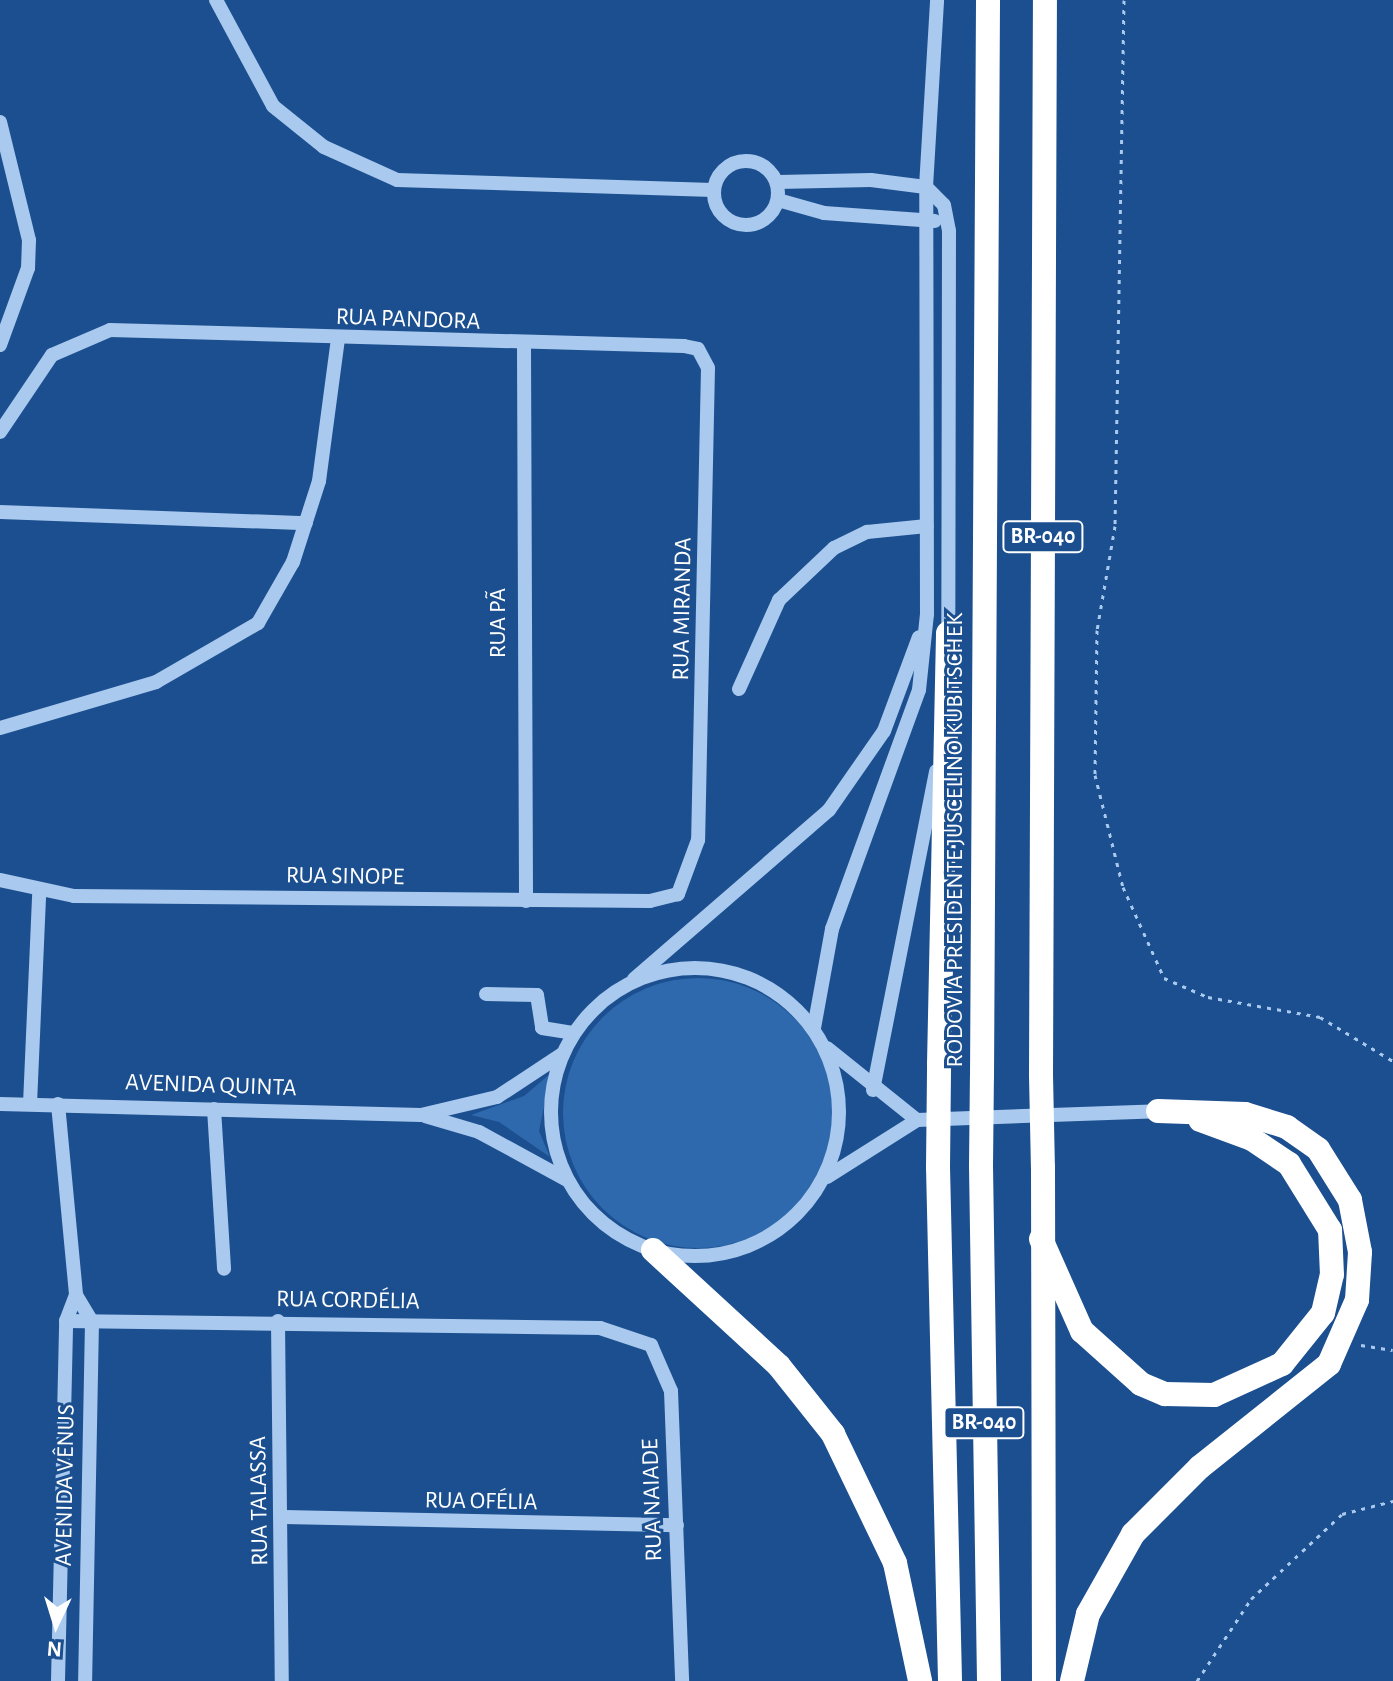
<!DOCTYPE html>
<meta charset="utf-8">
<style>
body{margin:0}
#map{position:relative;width:1393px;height:1681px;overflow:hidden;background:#1b4f8f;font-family:"Alegreya Sans",sans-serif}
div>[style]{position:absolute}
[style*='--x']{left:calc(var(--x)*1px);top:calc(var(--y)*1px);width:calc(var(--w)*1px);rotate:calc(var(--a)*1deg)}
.green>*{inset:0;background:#2e69ad}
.round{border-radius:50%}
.path>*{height:3px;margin-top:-1.5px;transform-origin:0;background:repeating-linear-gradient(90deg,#a9c9ee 0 4px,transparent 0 10px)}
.minor>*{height:14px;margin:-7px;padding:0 7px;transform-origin:7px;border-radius:7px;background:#a9c9ee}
.minor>.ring{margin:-7px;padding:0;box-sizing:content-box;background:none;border:14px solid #a9c9ee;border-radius:50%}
.highway>*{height:24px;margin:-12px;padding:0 12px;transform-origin:12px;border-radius:12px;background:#fff}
.highway-bridge>*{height:24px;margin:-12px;padding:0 12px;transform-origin:12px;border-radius:12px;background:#fff}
span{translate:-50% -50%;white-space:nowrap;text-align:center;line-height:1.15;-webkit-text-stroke:6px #1b4f8f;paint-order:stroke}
.shield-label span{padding:2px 6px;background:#1b4f8f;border:2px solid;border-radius:6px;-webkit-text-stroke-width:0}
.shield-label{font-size:22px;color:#fff;font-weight:700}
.street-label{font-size:24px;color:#fff}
.north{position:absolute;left:16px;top:1585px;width:80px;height:80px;-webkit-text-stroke:6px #1b4f8f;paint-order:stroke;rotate:184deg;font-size:22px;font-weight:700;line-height:32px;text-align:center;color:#fff}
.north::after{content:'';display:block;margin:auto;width:28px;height:36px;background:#fff;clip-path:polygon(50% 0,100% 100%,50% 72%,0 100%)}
</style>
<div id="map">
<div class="green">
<i class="round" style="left:563px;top:978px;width:270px;height:270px"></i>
<i style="clip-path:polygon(551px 1073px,539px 1131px,550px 1157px,499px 1122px,471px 1115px,524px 1096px)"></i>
</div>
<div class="path">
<i style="--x:1124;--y:0;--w:526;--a:90.98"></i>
<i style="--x:1115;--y:526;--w:106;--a:99.8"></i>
<i style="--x:1097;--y:630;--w:145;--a:90.8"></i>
<i style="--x:1095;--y:775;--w:115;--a:76"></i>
<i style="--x:1123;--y:887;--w:100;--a:65.7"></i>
<i style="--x:1164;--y:978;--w:48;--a:23.4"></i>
<i style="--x:1208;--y:997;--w:114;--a:10.1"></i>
<i style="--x:1320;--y:1017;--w:85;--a:31.1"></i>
<i style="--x:1361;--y:1345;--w:32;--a:9"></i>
<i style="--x:1197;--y:1681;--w:98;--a:-56.6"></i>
<i style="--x:1251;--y:1599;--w:125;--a:-43"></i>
<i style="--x:1342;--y:1514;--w:53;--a:-14.3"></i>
</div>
<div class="minor">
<i style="--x:216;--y:0;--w:120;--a:61.7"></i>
<i style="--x:273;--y:106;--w:65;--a:38.8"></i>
<i style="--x:324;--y:147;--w:80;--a:24.3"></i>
<i style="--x:397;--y:180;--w:316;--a:1.8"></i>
<i style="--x:0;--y:122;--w:122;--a:76.2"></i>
<i style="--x:29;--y:240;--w:28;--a:92"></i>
<i style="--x:28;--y:268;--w:82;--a:110"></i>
<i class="ring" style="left:714px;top:161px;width:50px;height:50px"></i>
<i style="--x:778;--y:182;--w:93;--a:-1.2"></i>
<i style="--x:871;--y:180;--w:55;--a:7.3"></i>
<i style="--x:926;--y:187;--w:25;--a:45"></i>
<i style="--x:944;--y:205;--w:26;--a:79"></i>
<i style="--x:949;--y:231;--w:408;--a:90.1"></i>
<i style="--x:778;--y:200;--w:48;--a:15.8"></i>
<i style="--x:824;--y:213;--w:111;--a:4.1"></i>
<i style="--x:524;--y:346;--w:555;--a:89.79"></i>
<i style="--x:0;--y:432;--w:93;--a:-56"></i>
<i style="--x:52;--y:355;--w:63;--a:-23.3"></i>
<i style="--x:110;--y:330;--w:574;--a:1.6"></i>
<i style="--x:684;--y:346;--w:14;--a:12"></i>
<i style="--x:698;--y:349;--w:21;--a:62"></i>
<i style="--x:708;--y:368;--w:472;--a:91.2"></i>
<i style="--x:698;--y:840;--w:58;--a:110.3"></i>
<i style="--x:678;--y:894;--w:29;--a:166"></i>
<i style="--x:650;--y:901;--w:576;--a:-179.5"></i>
<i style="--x:74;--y:896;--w:76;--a:-167.8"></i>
<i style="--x:0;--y:512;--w:306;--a:2.1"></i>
<i style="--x:739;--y:689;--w:98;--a:-65.8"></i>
<i style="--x:779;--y:600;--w:76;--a:-43.4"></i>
<i style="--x:834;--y:548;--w:37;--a:-26"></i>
<i style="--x:867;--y:532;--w:60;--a:-5.7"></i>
<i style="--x:0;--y:728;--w:163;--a:-16.4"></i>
<i style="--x:156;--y:682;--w:118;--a:-30"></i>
<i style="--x:258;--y:623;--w:70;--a:-60.2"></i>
<i style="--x:293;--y:562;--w:85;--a:-72.2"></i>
<i style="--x:319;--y:481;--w:143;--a:-82.4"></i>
<i class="ring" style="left:551px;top:968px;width:274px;height:274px"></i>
<i style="--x:634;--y:979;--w:258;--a:-40.9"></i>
<i style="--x:829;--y:810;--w:96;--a:-55.2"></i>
<i style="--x:884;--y:731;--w:100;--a:-69.6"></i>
<i style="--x:486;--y:994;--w:51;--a:1.1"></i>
<i style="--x:537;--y:995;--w:33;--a:81"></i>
<i style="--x:542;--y:1028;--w:31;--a:9"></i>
<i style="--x:814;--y:1028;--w:101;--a:-79.7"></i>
<i style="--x:832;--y:929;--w:254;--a:-70"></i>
<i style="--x:919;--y:690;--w:76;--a:-84"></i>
<i style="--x:927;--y:614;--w:427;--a:-90.1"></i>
<i style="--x:926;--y:187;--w:187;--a:-86.6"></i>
<i style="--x:827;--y:1048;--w:115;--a:38.7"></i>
<i style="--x:873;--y:1090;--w:325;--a:-78.8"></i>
<i style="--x:0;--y:1104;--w:421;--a:1.5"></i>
<i style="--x:421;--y:1115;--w:78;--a:-13.3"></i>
<i style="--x:497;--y:1097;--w:77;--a:-33.3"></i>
<i style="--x:30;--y:1104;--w:210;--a:-87.5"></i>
<i style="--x:58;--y:1104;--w:192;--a:84.6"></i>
<i style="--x:76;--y:1295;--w:31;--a:59"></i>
<i style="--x:92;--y:1322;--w:359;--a:91.1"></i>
<i style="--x:214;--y:1109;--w:160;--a:86.4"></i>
<i style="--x:425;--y:1116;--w:56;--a:16.5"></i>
<i style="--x:479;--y:1132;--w:100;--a:28.6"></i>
<i style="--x:827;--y:1177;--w:107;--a:-32.3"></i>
<i style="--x:917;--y:1120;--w:241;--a:-2.1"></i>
<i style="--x:66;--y:1321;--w:534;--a:0.75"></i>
<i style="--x:600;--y:1328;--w:54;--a:18.4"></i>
<i style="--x:651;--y:1345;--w:50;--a:66.5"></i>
<i style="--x:671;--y:1391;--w:290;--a:87.8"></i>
<i style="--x:278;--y:1321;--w:360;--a:89.4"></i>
<i style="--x:284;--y:1517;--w:393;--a:1.2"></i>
<i style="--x:58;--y:1681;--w:360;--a:-88.7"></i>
<i style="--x:66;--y:1321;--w:28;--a:-69"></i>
</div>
<div class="highway">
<i style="--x:939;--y:1064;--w:431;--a:-88.8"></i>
<i style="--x:1041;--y:1075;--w:1075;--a:-89.79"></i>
<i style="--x:982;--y:1077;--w:1077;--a:-89.68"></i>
<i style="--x:981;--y:1166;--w:515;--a:89.11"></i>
<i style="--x:938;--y:1167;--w:514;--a:88.66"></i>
<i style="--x:1043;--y:1167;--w:514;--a:89.89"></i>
<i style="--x:1041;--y:1239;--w:101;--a:66"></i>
<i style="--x:1082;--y:1331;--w:79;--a:41.9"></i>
<i style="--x:1141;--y:1384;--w:26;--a:23"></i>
<i style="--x:1165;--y:1394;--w:49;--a:1.2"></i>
<i style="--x:1214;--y:1395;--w:75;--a:-24.5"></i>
<i style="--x:1282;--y:1364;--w:65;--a:-51.2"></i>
<i style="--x:1323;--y:1313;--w:39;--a:-77"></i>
<i style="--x:1332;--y:1275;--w:45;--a:-92.5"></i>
<i style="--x:1330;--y:1230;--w:78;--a:-121.8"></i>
<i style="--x:1289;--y:1164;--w:45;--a:-146"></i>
<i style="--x:1252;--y:1139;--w:55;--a:-159.9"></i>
<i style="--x:653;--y:1250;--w:171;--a:42.6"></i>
<i style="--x:779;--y:1366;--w:87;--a:51.5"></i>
<i style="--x:833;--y:1434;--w:143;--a:64.3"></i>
<i style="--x:895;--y:1563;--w:121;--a:78"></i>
<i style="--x:1072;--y:1681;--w:69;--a:-76.6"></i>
<i style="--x:1088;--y:1614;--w:92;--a:-60.6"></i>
<i style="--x:1133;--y:1534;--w:95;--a:-45"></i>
<i style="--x:1200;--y:1467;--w:165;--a:-38.6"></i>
<i style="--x:1329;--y:1364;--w:70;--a:-66.4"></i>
<i style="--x:1357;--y:1300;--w:48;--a:-86.4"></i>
<i style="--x:1360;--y:1252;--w:53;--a:-100.9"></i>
<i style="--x:1350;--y:1200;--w:60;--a:-122.1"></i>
<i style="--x:1318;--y:1149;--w:38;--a:-145"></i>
<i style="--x:1287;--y:1127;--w:44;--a:-162.8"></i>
<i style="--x:1245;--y:1114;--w:87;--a:-178"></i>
</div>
<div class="highway-bridge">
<i style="--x:1041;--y:1075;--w:92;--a:88.8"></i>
<i style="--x:981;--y:1166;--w:89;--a:-89.4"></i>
<i style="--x:938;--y:1167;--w:103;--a:-89.4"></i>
</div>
<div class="shield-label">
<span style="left:1043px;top:537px">BR-040</span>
<span style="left:984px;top:1423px">BR-040</span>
</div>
<div class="street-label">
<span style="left:408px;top:320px;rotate:2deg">RUA PANDORA</span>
<span style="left:683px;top:609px;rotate:-89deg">RUA MIRANDA</span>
<span style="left:499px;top:623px;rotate:-90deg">RUA PÃ</span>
<span style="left:956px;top:840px;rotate:-90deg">RODOVIA PRESIDENTE JUSCELINO KUBITSCHEK</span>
<span style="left:345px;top:877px;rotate:1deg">RUA SINOPE</span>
<span style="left:211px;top:1086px;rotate:2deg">AVENIDA QUINTA</span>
<span style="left:348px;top:1301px;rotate:1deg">RUA CORDÉLIA</span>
<span style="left:66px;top:1485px;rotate:-89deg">AVENIDA VÊNUS</span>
<span style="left:653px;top:1500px;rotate:-92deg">RUA NAIADE</span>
<span style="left:260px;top:1501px;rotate:-91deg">RUA TALASSA</span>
<span style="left:481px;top:1502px;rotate:1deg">RUA OFÉLIA</span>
</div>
<div class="north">N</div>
</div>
